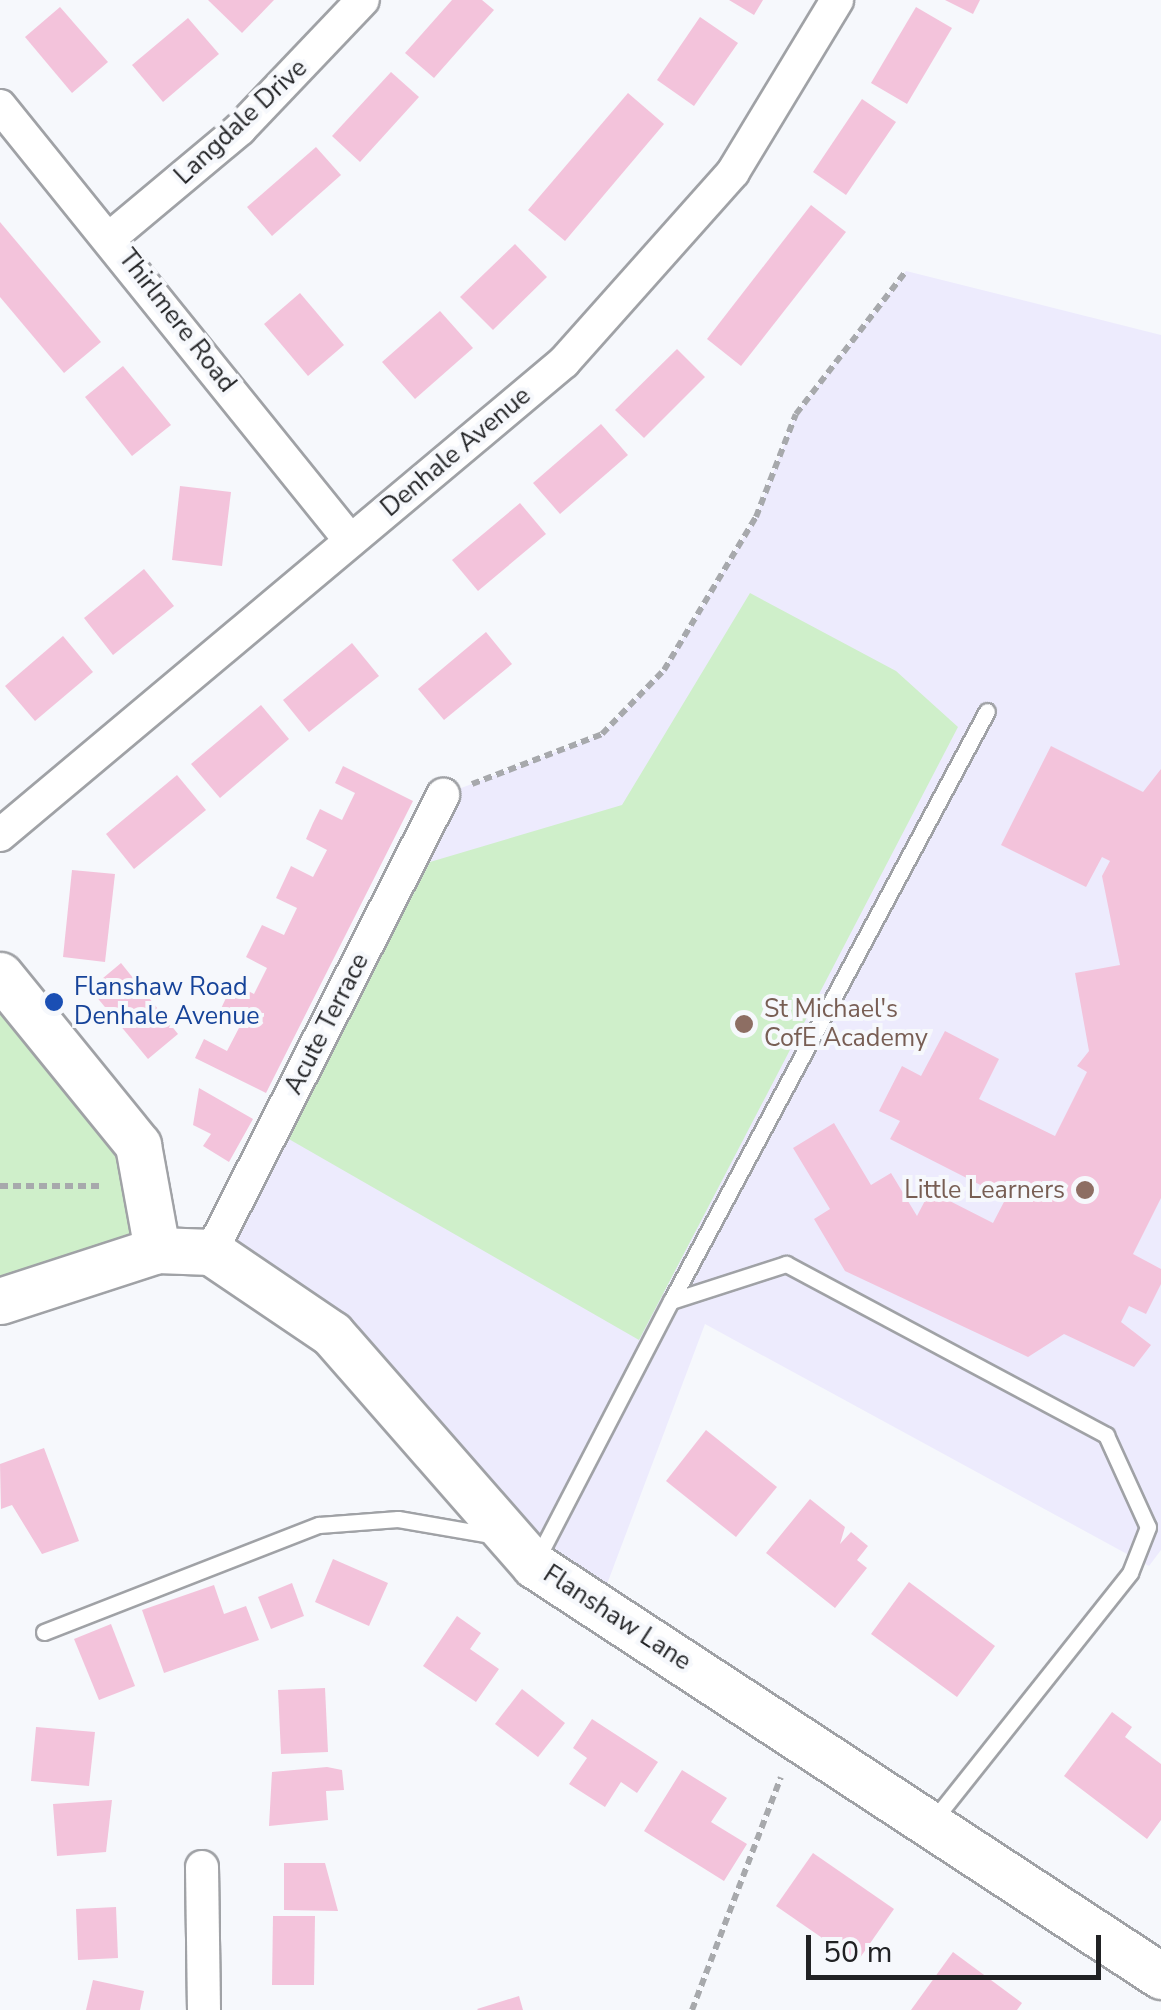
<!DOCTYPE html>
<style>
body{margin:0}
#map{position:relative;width:1161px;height:2010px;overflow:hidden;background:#f6f8fc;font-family:"Nunito Sans",sans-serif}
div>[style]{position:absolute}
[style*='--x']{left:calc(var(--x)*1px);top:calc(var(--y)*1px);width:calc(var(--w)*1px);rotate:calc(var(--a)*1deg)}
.education>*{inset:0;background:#edebfd}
.green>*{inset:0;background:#cfefca}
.building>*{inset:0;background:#f3c3db}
.path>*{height:6px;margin-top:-3px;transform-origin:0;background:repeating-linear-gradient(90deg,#a7a9ac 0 8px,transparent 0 13px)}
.roads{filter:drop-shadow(2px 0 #a0a2a6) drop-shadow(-2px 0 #a0a2a6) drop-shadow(0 2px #a0a2a6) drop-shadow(0 -2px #a0a2a6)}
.lane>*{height:15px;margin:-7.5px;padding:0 7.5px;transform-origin:7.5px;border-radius:7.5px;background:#fff}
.street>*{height:32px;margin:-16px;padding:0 16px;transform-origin:16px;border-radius:16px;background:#fff}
.secondary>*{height:45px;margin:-22.5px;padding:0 22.5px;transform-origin:22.5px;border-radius:22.5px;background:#fff}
.dots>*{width:28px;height:28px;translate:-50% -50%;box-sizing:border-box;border:5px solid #f6f8fc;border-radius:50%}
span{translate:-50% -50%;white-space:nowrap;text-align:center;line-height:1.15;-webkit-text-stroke:8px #f6f8fc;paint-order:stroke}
.street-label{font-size:25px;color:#212224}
.transit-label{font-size:25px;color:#164399}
.left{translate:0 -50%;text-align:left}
.education-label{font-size:25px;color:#785e54}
.right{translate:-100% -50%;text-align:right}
.scale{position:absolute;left:806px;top:1935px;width:295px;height:45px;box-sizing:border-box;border:5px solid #212224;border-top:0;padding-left:12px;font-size:30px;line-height:35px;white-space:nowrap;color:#212224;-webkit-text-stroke:8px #f6f8fc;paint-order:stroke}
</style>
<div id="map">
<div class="education">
<i style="clip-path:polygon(906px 271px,1161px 335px,1161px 1550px,1149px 1566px,705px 1324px,598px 1608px,211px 1252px,443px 795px,602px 734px,664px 670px,756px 517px,796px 414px)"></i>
</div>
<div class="green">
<i style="clip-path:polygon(750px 593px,896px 671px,958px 727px,639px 1340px,287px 1138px,430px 862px,622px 805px)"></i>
<i style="clip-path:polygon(0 975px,138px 1145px,157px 1250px,0 1301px)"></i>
</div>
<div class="building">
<i style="clip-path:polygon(208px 0,274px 0,242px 33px)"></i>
<i style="clip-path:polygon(452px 0,482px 0,494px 10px,434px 78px,405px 53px)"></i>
<i style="clip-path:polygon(729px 0,763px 0,754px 15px)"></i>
<i style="clip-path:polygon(945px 0,980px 0,973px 14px)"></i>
<i style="clip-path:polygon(60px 7px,108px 62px,72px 93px,25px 37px)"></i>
<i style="clip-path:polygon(916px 7px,952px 28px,907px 104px,871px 83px)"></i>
<i style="clip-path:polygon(700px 17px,738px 43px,694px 106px,657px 80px)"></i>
<i style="clip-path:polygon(188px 18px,219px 54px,163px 102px,132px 65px)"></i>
<i style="clip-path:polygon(391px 72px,419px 97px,360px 162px,332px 136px)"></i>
<i style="clip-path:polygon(628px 93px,664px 124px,565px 241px,528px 210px)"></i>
<i style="clip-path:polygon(862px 99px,896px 122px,846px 195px,813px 172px)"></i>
<i style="clip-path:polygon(316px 147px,341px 175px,272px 236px,247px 207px)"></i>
<i style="clip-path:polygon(811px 205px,846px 232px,741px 366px,707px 339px)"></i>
<i style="clip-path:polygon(0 222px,101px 342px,64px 373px,0 297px)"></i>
<i style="clip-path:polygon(515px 244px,547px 277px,493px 330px,460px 297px)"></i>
<i style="clip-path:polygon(300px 293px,344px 345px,308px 376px,264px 324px)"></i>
<i style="clip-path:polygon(440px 311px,473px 348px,415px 399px,382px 362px)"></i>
<i style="clip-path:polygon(677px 349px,705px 377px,644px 438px,615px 410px)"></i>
<i style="clip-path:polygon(123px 366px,171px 425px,132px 456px,85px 397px)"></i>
<i style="clip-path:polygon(601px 424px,628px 455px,560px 514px,533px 483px)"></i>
<i style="clip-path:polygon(180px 486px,231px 492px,222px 566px,172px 560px)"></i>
<i style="clip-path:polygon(520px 503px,546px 534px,478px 591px,452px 560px)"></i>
<i style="clip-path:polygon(144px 569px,174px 606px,113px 655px,84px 618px)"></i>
<i style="clip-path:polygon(486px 632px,512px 664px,444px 720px,418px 689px)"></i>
<i style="clip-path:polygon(63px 636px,93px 672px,35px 721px,5px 686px)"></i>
<i style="clip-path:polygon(352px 643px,379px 676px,309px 732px,283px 700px)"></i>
<i style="clip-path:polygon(261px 705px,289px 739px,220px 798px,191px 764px)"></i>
<i style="clip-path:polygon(1051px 746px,1143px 792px,1161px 769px,1161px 1198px,1133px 1254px,1161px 1269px,1161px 1284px,1146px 1314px,1129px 1306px,1121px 1322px,1151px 1345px,1134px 1367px,1064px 1334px,1028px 1357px,845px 1271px,814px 1219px,830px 1209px,793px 1148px,834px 1123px,871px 1185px,891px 1173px,917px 1216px,930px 1191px,993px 1223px,1006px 1198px,890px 1139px,900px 1121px,879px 1111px,902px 1066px,921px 1076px,945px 1031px,999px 1059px,979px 1099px,1055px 1136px,1087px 1072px,1077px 1066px,1089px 1051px,1075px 973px,1120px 965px,1102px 876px,1110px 861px,1102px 857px,1086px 887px,1001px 845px)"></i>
<i style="clip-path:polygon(343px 766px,413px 801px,266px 1093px,195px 1058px,204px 1039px,227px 1051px,240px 1026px,218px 1015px,233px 983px,254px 994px,267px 968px,246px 957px,262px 925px,284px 935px,297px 908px,276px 898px,291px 866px,313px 877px,327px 850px,306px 839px,313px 823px,320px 809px,342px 820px,355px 793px,335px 783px)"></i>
<i style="clip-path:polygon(177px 775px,206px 810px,134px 869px,106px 834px)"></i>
<i style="clip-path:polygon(72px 870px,115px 874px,105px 962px,63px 957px)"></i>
<i style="clip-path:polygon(121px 963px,178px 1034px,148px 1059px,90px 989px)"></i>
<i style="clip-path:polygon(199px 1088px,253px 1119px,229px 1162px,203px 1146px,211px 1134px,193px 1125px)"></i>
<i style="clip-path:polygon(706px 1430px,777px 1487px,736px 1537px,666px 1481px)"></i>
<i style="clip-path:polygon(44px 1448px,79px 1541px,42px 1554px,12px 1505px,1px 1509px,0 1464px)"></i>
<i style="clip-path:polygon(810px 1499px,845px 1527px,840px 1544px,851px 1532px,868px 1546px,857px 1560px,867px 1568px,835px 1608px,766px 1553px)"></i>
<i style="clip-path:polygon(333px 1559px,388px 1583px,369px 1626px,315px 1602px)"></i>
<i style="clip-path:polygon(909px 1582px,995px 1646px,957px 1697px,871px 1634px)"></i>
<i style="clip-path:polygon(292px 1583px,304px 1616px,271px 1629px,258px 1597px)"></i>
<i style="clip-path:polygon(214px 1585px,224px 1614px,246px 1606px,259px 1640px,164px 1673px,142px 1610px)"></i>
<i style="clip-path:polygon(457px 1616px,481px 1633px,470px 1649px,499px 1669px,476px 1702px,423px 1666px)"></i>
<i style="clip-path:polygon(111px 1624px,135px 1686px,99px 1700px,74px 1639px)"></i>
<i style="clip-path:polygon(325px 1688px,328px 1752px,281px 1754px,278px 1690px)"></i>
<i style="clip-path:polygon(522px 1689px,565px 1723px,538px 1757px,495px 1724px)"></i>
<i style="clip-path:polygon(1112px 1712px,1132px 1727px,1125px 1737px,1161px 1764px,1161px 1820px,1147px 1839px,1064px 1776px)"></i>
<i style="clip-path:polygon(592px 1719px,658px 1762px,637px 1793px,621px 1782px,605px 1807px,569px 1784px,587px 1758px,573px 1748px)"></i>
<i style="clip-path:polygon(36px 1727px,95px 1732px,89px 1786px,31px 1781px)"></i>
<i style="clip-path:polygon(327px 1767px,342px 1770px,344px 1790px,326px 1791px,328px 1820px,269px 1826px,272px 1772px)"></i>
<i style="clip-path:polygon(682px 1770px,727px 1798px,711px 1822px,747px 1844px,724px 1881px,644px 1831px)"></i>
<i style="clip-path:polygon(112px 1800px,106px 1852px,57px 1856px,53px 1804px)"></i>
<i style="clip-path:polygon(813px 1853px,894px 1909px,857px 1962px,776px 1906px)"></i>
<i style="clip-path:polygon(284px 1863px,325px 1863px,338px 1911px,284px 1910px)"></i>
<i style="clip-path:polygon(116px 1907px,118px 1958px,78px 1960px,76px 1909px)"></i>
<i style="clip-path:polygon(273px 1916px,315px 1916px,314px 1985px,272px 1985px)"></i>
<i style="clip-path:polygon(953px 1952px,1022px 2003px,1017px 2010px,911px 2010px)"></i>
<i style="clip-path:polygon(93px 1980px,144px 1991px,140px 2010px,86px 2010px)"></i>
<i style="clip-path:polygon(519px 1996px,523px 2010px,478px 2010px,477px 2009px)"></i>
</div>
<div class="path">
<i style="--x:472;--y:784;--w:139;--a:-21"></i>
<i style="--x:602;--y:734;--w:89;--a:-45.9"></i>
<i style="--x:664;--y:670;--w:179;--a:-59"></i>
<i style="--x:756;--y:517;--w:110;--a:-68.8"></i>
<i style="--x:796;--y:414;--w:180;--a:-52.4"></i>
<i style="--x:0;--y:1186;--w:103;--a:0"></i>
<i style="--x:692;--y:2010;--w:249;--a:-69.1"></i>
</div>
<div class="roads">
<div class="lane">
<i style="--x:671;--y:1301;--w:669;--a:-61.83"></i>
<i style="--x:536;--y:1561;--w:293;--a:-62.6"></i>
<i style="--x:671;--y:1301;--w:121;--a:-17.8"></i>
<i style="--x:786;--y:1264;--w:363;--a:28.1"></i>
<i style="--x:1106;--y:1435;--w:101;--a:65.5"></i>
<i style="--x:1148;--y:1527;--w:49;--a:111.4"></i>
<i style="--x:1130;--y:1573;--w:318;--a:128.5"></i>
<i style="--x:44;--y:1632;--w:295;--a:-21.3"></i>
<i style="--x:319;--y:1525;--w:79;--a:-4.3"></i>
<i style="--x:398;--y:1519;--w:99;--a:9.8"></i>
</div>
<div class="street">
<i style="--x:0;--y:106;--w:558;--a:51.12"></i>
<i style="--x:111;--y:237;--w:168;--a:-39.9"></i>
<i style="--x:240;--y:129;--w:178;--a:-46.4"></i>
<i style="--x:0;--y:835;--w:736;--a:-39.98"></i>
<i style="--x:564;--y:362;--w:254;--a:-48.3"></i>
<i style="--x:733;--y:172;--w:201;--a:-58.8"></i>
<i style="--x:211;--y:1252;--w:513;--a:-63.08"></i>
<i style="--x:202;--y:1867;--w:143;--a:89.2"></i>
</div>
<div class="secondary">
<i style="--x:0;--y:975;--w:219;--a:50.9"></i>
<i style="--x:138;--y:1145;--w:107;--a:79.7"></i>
<i style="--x:0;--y:1301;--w:165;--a:-18"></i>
<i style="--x:157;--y:1250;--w:54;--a:2.1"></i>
<i style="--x:211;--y:1252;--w:146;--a:34.1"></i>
<i style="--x:332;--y:1334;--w:307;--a:48.8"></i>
<i style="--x:534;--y:1565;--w:750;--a:33.24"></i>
</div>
</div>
<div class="dots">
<i style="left:54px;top:1002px;background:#1a4fb4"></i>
<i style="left:744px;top:1024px;background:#8d6e63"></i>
<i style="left:1085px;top:1190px;background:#8d6e63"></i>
</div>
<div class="street-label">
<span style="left:241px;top:122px;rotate:-43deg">Langdale Drive</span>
<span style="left:177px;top:321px;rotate:52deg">Thirlmere Road</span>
<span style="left:456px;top:452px;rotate:-40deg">Denhale Avenue</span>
<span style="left:327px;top:1024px;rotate:-63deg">Acute Terrace</span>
<span style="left:617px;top:1618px;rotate:33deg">Flanshaw Lane</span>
</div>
<div class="transit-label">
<span class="left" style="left:74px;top:1002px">Flanshaw Road<br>Denhale Avenue</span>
</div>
<div class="education-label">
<span class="left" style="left:764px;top:1024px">St Michael's<br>CofE Academy</span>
<span class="right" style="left:1065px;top:1190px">Little Learners</span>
</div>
<div class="scale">50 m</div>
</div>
